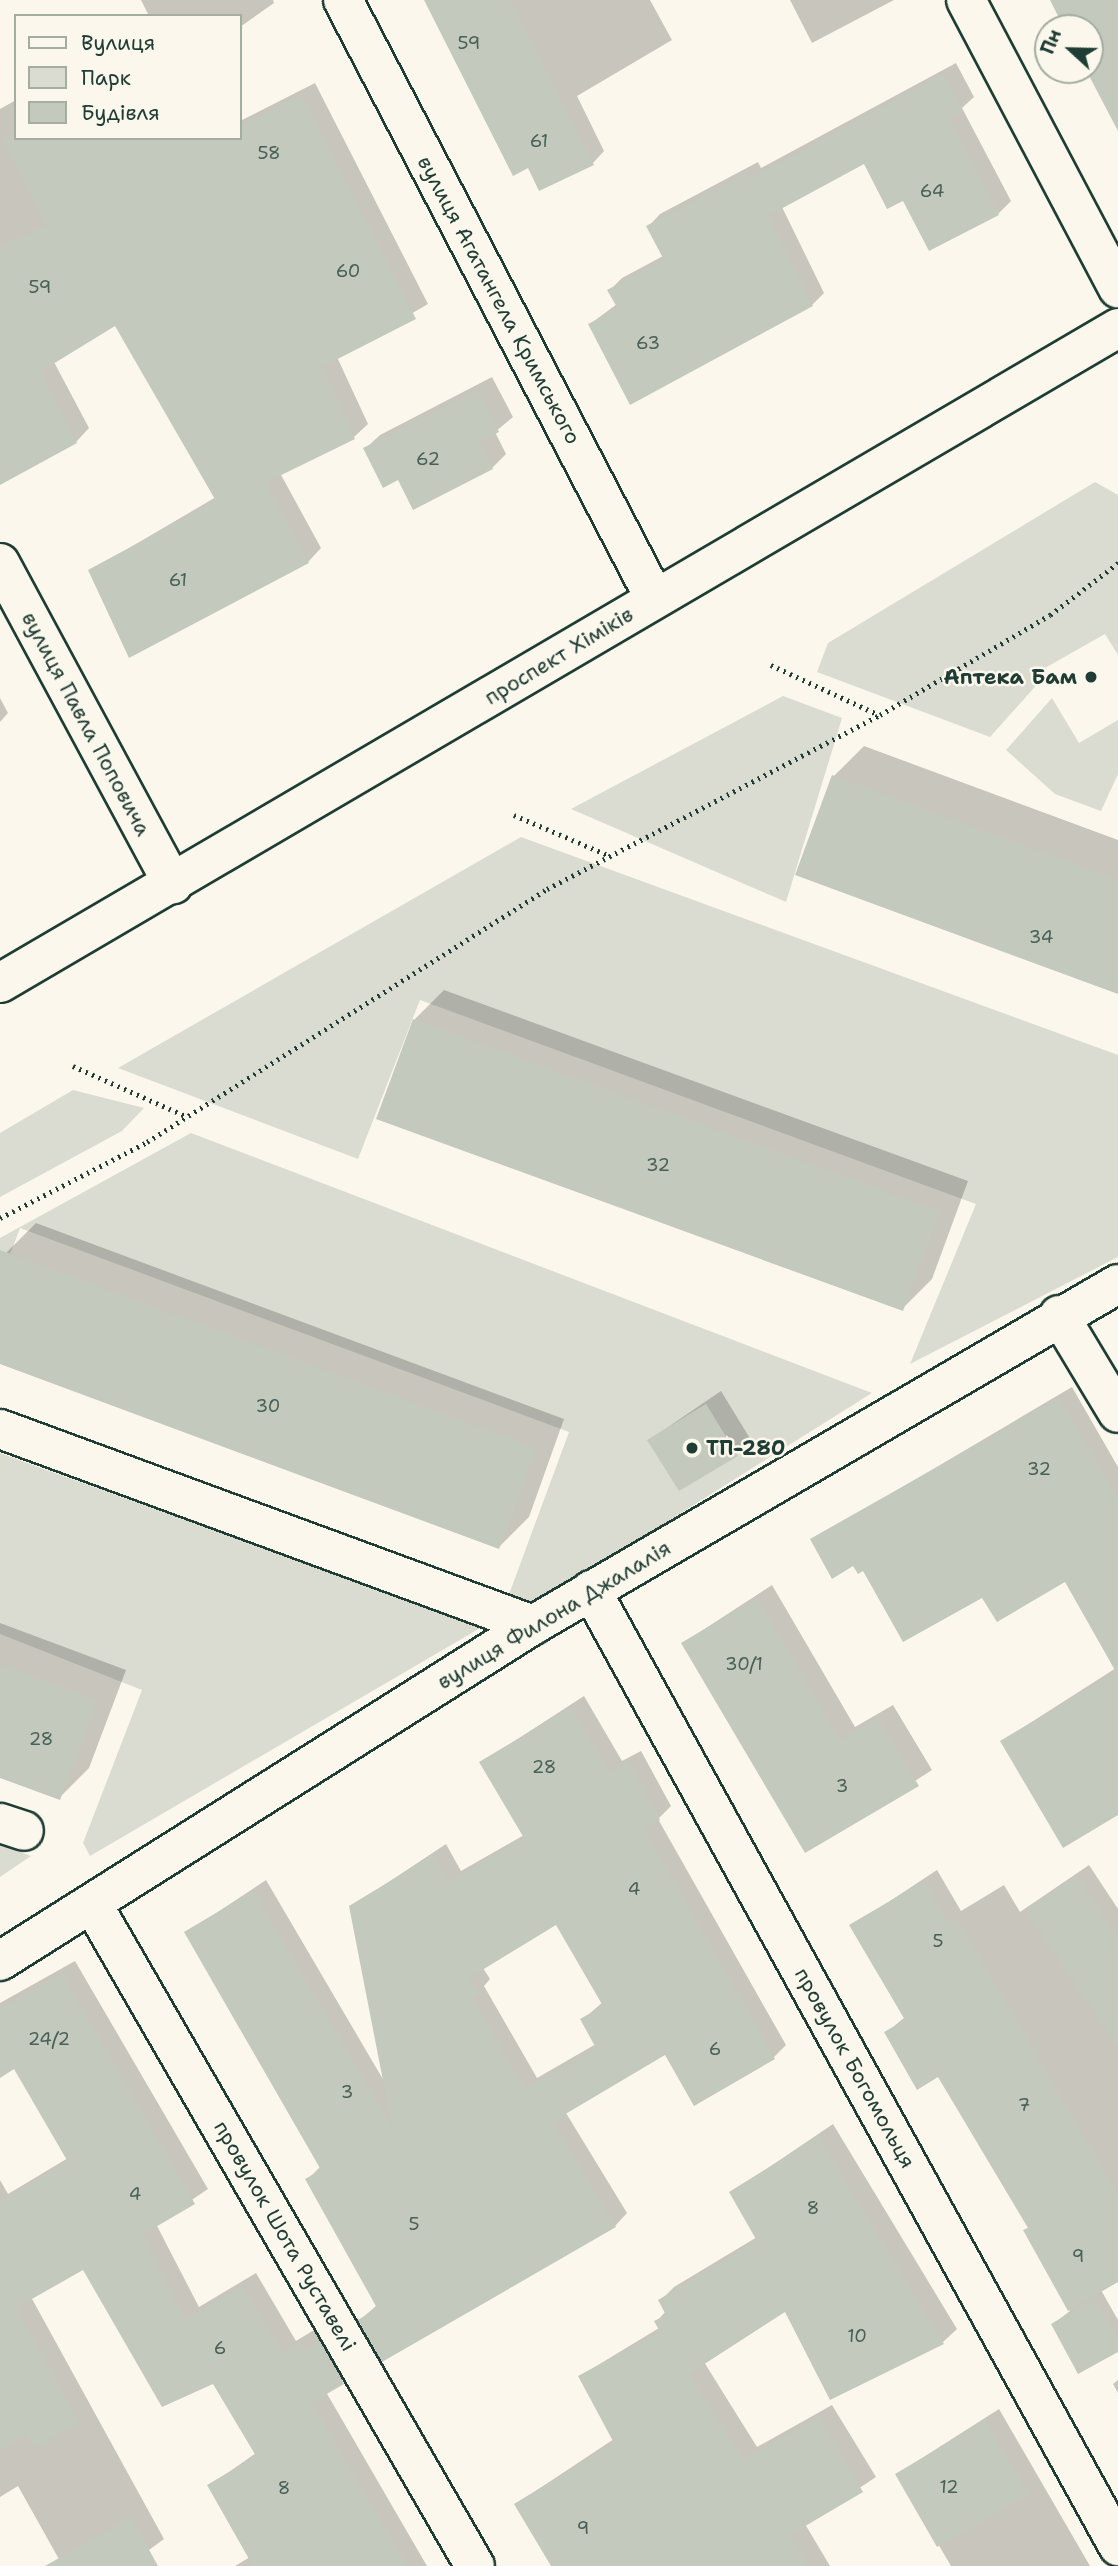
<!DOCTYPE html>
<meta charset="utf-8">
<style>
body{margin:0}
#map{position:relative;width:1118px;height:2566px;overflow:hidden;background:#fbf7ec;font-family:"Shantell Sans",sans-serif}
div>[style]{position:absolute}
[style*='--x']{left:calc(var(--x)*1px);top:calc(var(--y)*1px);width:calc(var(--w)*1px);rotate:calc(var(--a)*1deg)}
.green>*{inset:0;background:#dbdcd1}
.shadow>*{inset:0;background:#0003}
.building>*{inset:0;background:#c4c9be}
.path>*{height:4.5px;margin-top:-2.25px;transform-origin:0;background:repeating-linear-gradient(90deg,#1f3d34 0 2px,transparent 0 7px)}
.roads{filter:drop-shadow(2px 0 #1f3d34) drop-shadow(-2px 0 #1f3d34) drop-shadow(0 2px #1f3d34) drop-shadow(0 -2px #1f3d34)}
.minor>*{height:38px;margin:-19px;padding:0 19px;transform-origin:19px;border-radius:19px;background:#fbf7ec}
.major>*{height:38px;margin:-19px;padding:0 19px;transform-origin:19px;border-radius:19px;background:#fbf7ec}
.dots>*{width:19px;height:19px;translate:-50% -50%;box-sizing:border-box;border:4px solid #fbf7ec;border-radius:50%}
span{translate:-50% -50%;white-space:nowrap;text-align:center;line-height:1.15;-webkit-text-stroke:5px #fbf7ec;paint-order:stroke}
.number-label{font-size:18px;color:#486056}
.number-label span{-webkit-text-stroke-width:0}
.street-label{font-size:21px;color:#1f3d34}
.poi-label{font-size:21px;color:#1f3d34;font-weight:700}
.right{translate:-100% -50%;text-align:right}
.left{translate:0 -50%;text-align:left}
.legend{position:absolute;left:14px;top:14px;width:228px;height:126px;box-sizing:border-box;background:#fbf7ec;border:2px solid #a3ada2;margin:0;padding:9px 12px;list-style:none;font-size:21px;color:#1f3d34}
.legend li{display:flex;align-items:center;gap:14px;height:35px}
.legend b{width:35px;border:2px solid #a3ada2}
.north{position:absolute;left:1034px;top:14px;width:70px;height:70px;box-sizing:border-box;background:#fbf7ec;border:2px solid #a3ada2;border-radius:50%;rotate:292deg;font-size:19px;font-weight:700;line-height:28px;text-align:center;color:#1f3d34}
.north::after{content:'';display:block;margin:auto;width:24px;height:32px;background:#1f3d34;clip-path:polygon(50% 0,100% 100%,50% 72%,0 100%)}
</style>
<div id="map">
<div class="green">
<i style="clip-path:polygon(1095px 482px,1118px 495px,1118px 655px,1105px 634px,1038px 672px,1041px 680px,990px 737px,817px 672px,828px 643px)"></i>
<i style="clip-path:polygon(783px 696px,842px 718px,786px 902px,571px 809px)"></i>
<i style="clip-path:polygon(1052px 698px,1079px 743px,1118px 720px,1118px 774px,1101px 811px,1055px 794px,1006px 750px)"></i>
<i style="clip-path:polygon(521px 837px,1118px 1055px,1118px 1257px,910px 1364px,976px 1204px,420px 1000px,358px 1159px,118px 1068px)"></i>
<i style="clip-path:polygon(73px 1090px,144px 1108px,122px 1131px,0 1197px,0 1133px)"></i>
<i style="clip-path:polygon(191px 1133px,872px 1393px,533px 1606px,508px 1597px,569px 1432px,20px 1228px,0 1281px,0 1238px)"></i>
<i style="clip-path:polygon(0 1453px,482px 1627px,90px 1856px,83px 1843px,142px 1690px,0 1634px)"></i>
<i style="clip-path:polygon(0 1844px,31px 1856px,0 1877px)"></i>
</div>
<div class="shadow">
<i style="clip-path:polygon(141px 0,273px 0,274px 3px,240px 27px,240px 16px,149px 16px)"></i>
<i style="clip-path:polygon(426px 0,650px 0,672px 40px,577px 96px,604px 151px,593px 163px,529px 166px)"></i>
<i style="clip-path:polygon(790px 0,894px 0,812px 43px)"></i>
<i style="clip-path:polygon(956px 63px,974px 97px,962px 108px,1011px 201px,998px 214px,930px 249px,904px 198px,864px 162px,782px 207px,824px 293px,812px 305px,590px 324px,617px 304px,610px 290px,622px 278px,663px 256px,648px 227px,660px 214px,758px 162px,761px 168px)"></i>
<i style="clip-path:polygon(315px 83px,428px 304px,337px 357px,368px 424px,354px 437px,280px 473px,321px 548px,308px 562px,90px 571px,216px 497px,116px 324px,54px 362px,89px 428px,76px 442px,0 460px,0 109px,16px 100px,16px 138px,240px 138px,240px 121px)"></i>
<i style="clip-path:polygon(492px 377px,513px 417px,495px 432px,506px 454px,492px 468px,399px 478px,365px 449px,380px 435px)"></i>
<i style="clip-path:polygon(0 698px,8px 713px,0 722px)"></i>
<i style="clip-path:polygon(864px 746px,1118px 840px,1118px 992px,834px 776px)"></i>
<i style="clip-path:polygon(444px 990px,968px 1181px,932px 1279px,902px 1309px,414px 1020px)"></i>
<i style="clip-path:polygon(36px 1223px,564px 1419px,529px 1517px,499px 1547px,0 1362px,0 1271px,6px 1253px)"></i>
<i style="clip-path:polygon(1072px 1387px,1118px 1467px,1118px 1811px,1002px 1741px,1116px 1668px,1065px 1579px,983px 1595px,864px 1569px,813px 1540px)"></i>
<i style="clip-path:polygon(721px 1391px,751px 1440px,736px 1454px,649px 1440px)"></i>
<i style="clip-path:polygon(772px 1585px,855px 1727px,893px 1705px,932px 1770px,806px 1851px,683px 1643px)"></i>
<i style="clip-path:polygon(0 1623px,126px 1670px,89px 1768px,59px 1798px,0 1776px)"></i>
<i style="clip-path:polygon(evenodd,584px 1696px,622px 1761px,641px 1751px,671px 1806px,658px 1819px,786px 2045px,773px 2058px,666px 2053px,566px 2113px,627px 2213px,615px 2226px,360px 2320px,377px 2305px,307px 2180px,321px 2166px,186px 1933px,266px 1880px,384px 2081px,351px 1907px,446px 1844px,461px 1871px,524px 1835px,482px 1762px,584px 1696px,557px 1923px,603px 2002px,582px 2020px,596px 2044px,537px 2078px,484px 1986px,490px 1979px,483px 1968px,557px 1923px)"></i>
<i style="clip-path:polygon(1089px 1865px,1118px 1909px,1118px 2280px,1101px 2290px,1118px 2320px,1118px 2350px,1053px 2324px,1070px 2311px,1025px 2231px,1029px 2227px,938px 2075px,886px 2033px,905px 2017px,852px 1926px,937px 1870px,961px 1911px,1004px 1885px,1020px 1912px)"></i>
<i style="clip-path:polygon(75px 1961px,208px 2189px,156px 2224px,199px 2307px,256px 2273px,296px 2341px,314px 2330px,319px 2338px,334px 2329px,357px 2369px,326px 2392px,427px 2566px,235px 2566px,250px 2557px,209px 2486px,256px 2453px,214px 2381px,83px 2268px,31px 2297px,164px 2539px,127px 2566px,52px 2566px,60px 2561px,18px 2486px,0 2497px,0 2180px,8px 2194px,68px 2158px,15px 2066px,0 2075px,0 2003px)"></i>
<i style="clip-path:polygon(833px 2124px,957px 2329px,943px 2342px,786px 2310px,704px 2362px,757px 2447px,832px 2405px,876px 2477px,805px 2524px,830px 2566px,553px 2566px,516px 2504px,614px 2439px,580px 2376px,659px 2328px,656px 2322px,666px 2311px,661px 2300px,674px 2287px,757px 2237px,731px 2193px)"></i>
<i style="clip-path:polygon(1118px 2380px,1118px 2393px,1113px 2384px)"></i>
<i style="clip-path:polygon(999px 2409px,1090px 2566px,951px 2566px,897px 2474px)"></i>
</div>
<div class="building">
<i style="clip-path:polygon(424px 0,509px 0,594px 165px,539px 191px,528px 168px,513px 176px)"></i>
<i style="clip-path:polygon(1050px 0,1118px 0,1118px 131px,1086px 70px,1090px 28px,1064px 28px)"></i>
<i style="clip-path:polygon(943px 74px,963px 110px,949px 118px,999px 215px,929px 251px,903px 201px,887px 209px,864px 164px,768px 216px,813px 306px,630px 405px,588px 324px,618px 309px,607px 290px,664px 260px,646px 226px,746px 173px,749px 179px)"></i>
<i style="clip-path:polygon(301px 95px,416px 319px,322px 367px,355px 439px,265px 483px,309px 563px,129px 658px,88px 570px,216px 501px,115px 326px,40px 372px,77px 443px,0 485px,0 247px,47px 225px,2px 138px,240px 138px,240px 126px)"></i>
<i style="clip-path:polygon(478px 390px,499px 432px,479px 442px,493px 469px,413px 510px,398px 480px,383px 488px,363px 448px)"></i>
<i style="clip-path:polygon(832px 775px,1118px 880px,1118px 994px,795px 875px)"></i>
<i style="clip-path:polygon(413px 1019px,939px 1211px,903px 1311px,376px 1119px)"></i>
<i style="clip-path:polygon(0 1250px,536px 1448px,499px 1549px,0 1364px)"></i>
<i style="clip-path:polygon(1059px 1398px,1118px 1499px,1118px 1815px,1063px 1848px,1000px 1741px,1116px 1672px,1065px 1582px,997px 1622px,982px 1598px,903px 1642px,863px 1571px,858px 1574px,853px 1566px,832px 1579px,810px 1539px)"></i>
<i style="clip-path:polygon(706px 1404px,738px 1456px,679px 1491px,647px 1440px)"></i>
<i style="clip-path:polygon(757px 1598px,840px 1740px,878px 1718px,919px 1786px,805px 1853px,681px 1643px)"></i>
<i style="clip-path:polygon(0 1664px,97px 1700px,60px 1800px,0 1778px)"></i>
<i style="clip-path:polygon(evenodd,571px 1707px,610px 1772px,628px 1762px,660px 1820px,644px 1829px,775px 2059px,694px 2106px,665px 2055px,552px 2122px,616px 2227px,382px 2362px,358px 2320px,377px 2308px,305px 2179px,321px 2170px,184px 1932px,253px 1891px,392px 2127px,349px 1906px,433px 1855px,448px 1882px,524px 1838px,479px 1762px,571px 1707px,556px 1925px,603px 2006px,580px 2019px,596px 2048px,524px 2089px,472px 1997px,479px 1993px,469px 1978px,556px 1925px)"></i>
<i style="clip-path:polygon(1076px 1876px,1118px 1939px,1118px 2046px,1026px 1910px)"></i>
<i style="clip-path:polygon(924px 1881px,948px 1922px,956px 1918px,1118px 2195px,1118px 2282px,1068px 2311px,1023px 2230px,1028px 2228px,938px 2077px,917px 2090px,884px 2032px,905px 2020px,849px 1925px)"></i>
<i style="clip-path:polygon(61px 1973px,195px 2204px,142px 2235px,185px 2320px,242px 2285px,282px 2353px,300px 2342px,305px 2351px,320px 2342px,344px 2384px,311px 2403px,407px 2566px,253px 2566px,207px 2485px,256px 2456px,213px 2384px,162px 2407px,83px 2270px,16px 2308px,79px 2423px,34px 2448px,26px 2435px,0 2450px,0 2202px,68px 2162px,14px 2069px,0 2078px,0 2009px)"></i>
<i style="clip-path:polygon(818px 2137px,944px 2344px,830px 2400px,785px 2312px,689px 2374px,743px 2460px,818px 2417px,863px 2492px,790px 2535px,808px 2566px,551px 2566px,514px 2504px,614px 2443px,578px 2376px,660px 2332px,654px 2321px,666px 2315px,658px 2300px,757px 2241px,729px 2192px)"></i>
<i style="clip-path:polygon(1095px 2298px,1118px 2339px,1118px 2352px,1078px 2374px,1051px 2324px)"></i>
<i style="clip-path:polygon(985px 2421px,1028px 2494px,937px 2547px,895px 2474px)"></i>
<i style="clip-path:polygon(131px 2517px,158px 2566px,45px 2566px)"></i>
</div>
<div class="path">
<i style="--x:771;--y:665;--w:119;--a:24.8"></i>
<i style="--x:514;--y:815;--w:104;--a:23.1"></i>
<i style="--x:73;--y:1066;--w:124;--a:23.9"></i>
<i style="--x:0;--y:1218;--w:165;--a:-27.3"></i>
<i style="--x:147;--y:1142;--w:473;--a:-32.3"></i>
<i style="--x:547;--y:889;--w:376;--a:-27.6"></i>
<i style="--x:880;--y:715;--w:197;--a:-30.5"></i>
<i style="--x:1050;--y:615;--w:86;--a:-37.4"></i>
</div>
<div class="roads">
<div class="minor">
<i style="--x:343;--y:0;--w:675;--a:62.49"></i>
<i style="--x:966;--y:0;--w:326;--a:62.2"></i>
<i style="--x:0;--y:563;--w:365;--a:61.7"></i>
<i style="--x:1059;--y:1315;--w:114;--a:59"></i>
<i style="--x:0;--y:1429;--w:568;--a:20.19"></i>
<i style="--x:591;--y:1590;--w:1092;--a:61.13"></i>
<i style="--x:0;--y:1823;--w:25;--a:18"></i>
<i style="--x:94;--y:1907;--w:761;--a:59.97"></i>
<i style="--x:0;--y:1961;--w:630;--a:-32.23"></i>
<i style="--x:533;--y:1625;--w:677;--a:-30.24"></i>
</div>
<div class="major">
<i style="--x:0;--y:983;--w:1296;--a:-30.36"></i>
</div>
</div>
<div class="dots">
<i style="left:1091px;top:677px;background:#1f3d34"></i>
<i style="left:692px;top:1448px;background:#1f3d34"></i>
</div>
<div class="number-label">
<span style="left:469px;top:43px">59</span>
<span style="left:539px;top:141px">61</span>
<span style="left:269px;top:153px">58</span>
<span style="left:932px;top:191px">64</span>
<span style="left:348px;top:271px">60</span>
<span style="left:40px;top:287px">59</span>
<span style="left:648px;top:343px">63</span>
<span style="left:428px;top:459px">62</span>
<span style="left:178px;top:580px">61</span>
<span style="left:1041px;top:937px">34</span>
<span style="left:658px;top:1165px">32</span>
<span style="left:268px;top:1406px">30</span>
<span style="left:1039px;top:1469px">32</span>
<span style="left:744px;top:1664px">30/1</span>
<span style="left:41px;top:1739px">28</span>
<span style="left:544px;top:1767px">28</span>
<span style="left:842px;top:1786px">3</span>
<span style="left:634px;top:1889px">4</span>
<span style="left:938px;top:1941px">5</span>
<span style="left:49px;top:2039px">24/2</span>
<span style="left:715px;top:2049px">6</span>
<span style="left:347px;top:2092px">3</span>
<span style="left:1024px;top:2105px">7</span>
<span style="left:135px;top:2194px">4</span>
<span style="left:813px;top:2208px">8</span>
<span style="left:414px;top:2224px">5</span>
<span style="left:1078px;top:2256px">9</span>
<span style="left:857px;top:2336px">10</span>
<span style="left:220px;top:2348px">6</span>
<span style="left:949px;top:2487px">12</span>
<span style="left:284px;top:2488px">8</span>
<span style="left:583px;top:2528px">9</span>
</div>
<div class="street-label">
<span style="left:499px;top:300px;rotate:62deg">вулиця Агатангела Кримського</span>
<span style="left:559px;top:656px;rotate:-31deg">проспект Хіміків</span>
<span style="left:86px;top:724px;rotate:62deg">вулиця Павла Поповича</span>
<span style="left:554px;top:1615px;rotate:-31deg">вулиця Филона Джалалія</span>
<span style="left:855px;top:2068px;rotate:61deg">провулок Богомольця</span>
<span style="left:285px;top:2236px;rotate:60deg">провулок Шота Руставелі</span>
</div>
<div class="poi-label">
<span class="right" style="left:1077px;top:677px">Аптека Бам</span>
<span class="left" style="left:706px;top:1448px">ТП-280</span>
</div>
<ul class="legend">
<li><b style="height:9px;background:#fbf7ec"></b>Вулиця</li>
<li><b style="height:19px;background:#dbdcd1"></b>Парк</li>
<li><b style="height:19px;background:#c4c9be"></b>Будівля</li>
</ul>
<div class="north">Пн</div>
</div>
